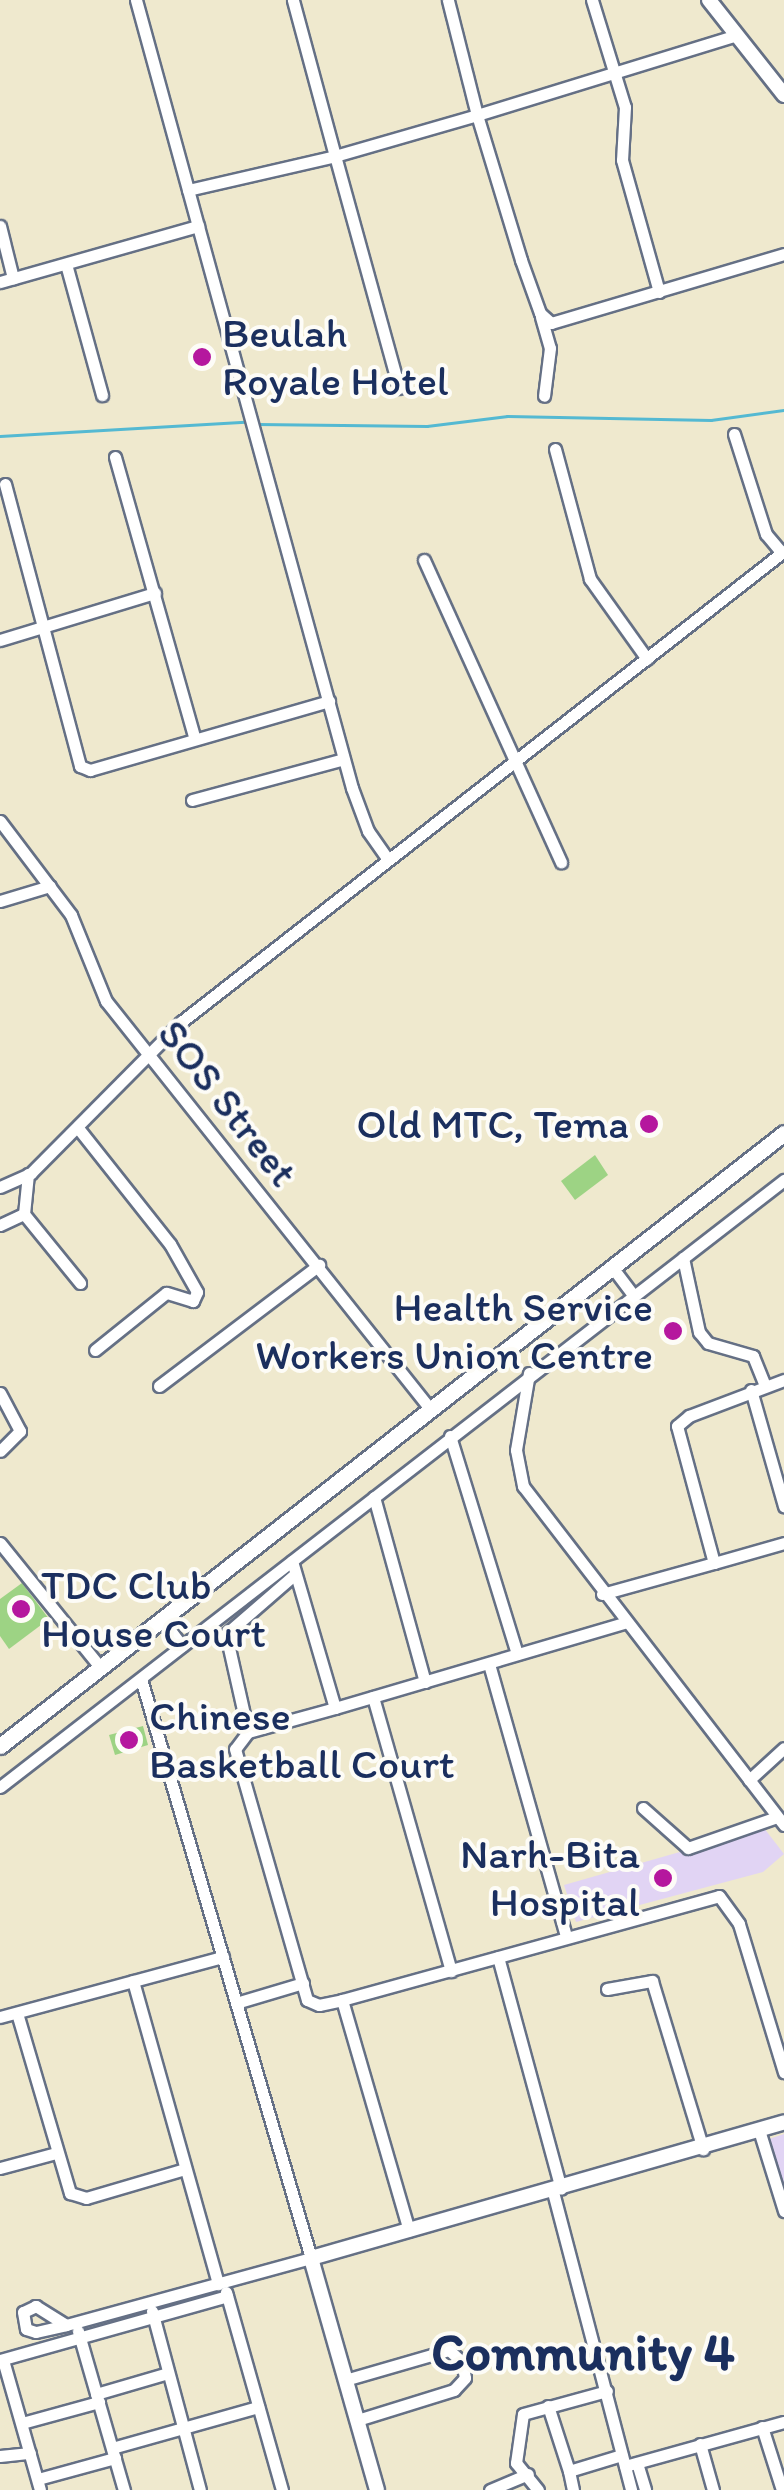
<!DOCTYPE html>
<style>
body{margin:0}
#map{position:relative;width:784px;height:2490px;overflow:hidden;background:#efe9ce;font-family:Itim,sans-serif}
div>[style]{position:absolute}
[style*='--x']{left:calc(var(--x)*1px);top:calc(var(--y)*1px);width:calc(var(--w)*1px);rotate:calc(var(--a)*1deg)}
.built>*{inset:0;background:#e1d4f4}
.green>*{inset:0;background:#9dd384}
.stream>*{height:2.5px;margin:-1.25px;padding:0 1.25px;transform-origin:1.25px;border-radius:1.25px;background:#54b9d2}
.roads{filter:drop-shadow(2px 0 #657085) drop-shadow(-2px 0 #657085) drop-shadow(0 2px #657085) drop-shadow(0 -2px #657085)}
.minor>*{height:11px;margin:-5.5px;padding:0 5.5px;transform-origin:5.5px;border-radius:5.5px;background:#fff}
.tertiary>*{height:14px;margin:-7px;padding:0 7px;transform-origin:7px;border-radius:7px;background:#fff}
.secondary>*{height:15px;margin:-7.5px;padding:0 7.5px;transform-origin:7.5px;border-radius:7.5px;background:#fff}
.dots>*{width:28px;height:28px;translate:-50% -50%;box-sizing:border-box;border:5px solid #fdfcf7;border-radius:50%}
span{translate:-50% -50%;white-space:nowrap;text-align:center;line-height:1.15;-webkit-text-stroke:8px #fdfcf7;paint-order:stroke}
.poi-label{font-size:42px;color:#1b2f5e}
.left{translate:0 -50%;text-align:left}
.right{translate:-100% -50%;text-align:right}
.street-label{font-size:42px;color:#1b2f5e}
.district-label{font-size:52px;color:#1b2f5e;font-weight:700}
</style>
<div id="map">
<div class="built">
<i style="clip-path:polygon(764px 1828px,784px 1854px,763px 1872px,576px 1922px,564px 1885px)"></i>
<i style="clip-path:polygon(784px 2134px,784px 2198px,769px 2139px)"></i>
</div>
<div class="green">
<i style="clip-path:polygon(595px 1155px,608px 1175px,575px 1200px,561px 1181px)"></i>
<i style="clip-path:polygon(22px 1583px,49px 1619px,9px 1649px,0 1636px,0 1599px)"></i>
<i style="clip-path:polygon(143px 1726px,148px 1745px,115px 1755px,109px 1735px)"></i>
</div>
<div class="stream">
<i style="--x:257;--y:424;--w:170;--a:0.7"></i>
<i style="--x:427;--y:426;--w:81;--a:-7.1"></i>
<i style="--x:507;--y:416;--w:204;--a:1.1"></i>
<i style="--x:711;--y:420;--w:74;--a:-7.8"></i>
<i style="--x:0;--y:436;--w:245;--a:-3.3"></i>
</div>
<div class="roads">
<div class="minor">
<i style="--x:136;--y:0;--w:817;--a:74.67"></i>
<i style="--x:352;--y:788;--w:46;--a:69.6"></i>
<i style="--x:368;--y:831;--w:35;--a:55"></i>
<i style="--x:592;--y:0;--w:112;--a:72.9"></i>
<i style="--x:625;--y:107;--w:53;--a:93.2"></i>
<i style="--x:622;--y:160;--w:137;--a:74.3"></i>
<i style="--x:737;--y:35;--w:272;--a:162.9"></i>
<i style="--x:477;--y:115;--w:152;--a:73.1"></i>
<i style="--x:521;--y:260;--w:56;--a:70.3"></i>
<i style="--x:540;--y:313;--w:15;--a:42"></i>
<i style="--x:551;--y:323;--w:243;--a:-16.5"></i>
<i style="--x:188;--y:190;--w:151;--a:-13"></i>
<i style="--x:335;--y:156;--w:162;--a:-105.1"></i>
<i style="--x:0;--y:226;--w:54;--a:76"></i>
<i style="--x:66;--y:264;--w:136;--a:74.6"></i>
<i style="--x:0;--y:282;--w:206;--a:-15.8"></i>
<i style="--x:541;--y:317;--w:32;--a:74"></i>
<i style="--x:550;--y:348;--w:48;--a:97.1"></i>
<i style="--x:399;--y:388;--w:241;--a:-105.4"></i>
<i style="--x:335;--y:156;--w:148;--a:-16.1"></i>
<i style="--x:477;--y:115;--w:119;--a:-104.2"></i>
<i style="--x:734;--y:434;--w:105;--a:72.3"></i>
<i style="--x:766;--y:534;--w:25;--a:50"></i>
<i style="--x:555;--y:449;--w:135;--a:74.9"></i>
<i style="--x:590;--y:579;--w:98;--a:54.5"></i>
<i style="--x:115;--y:457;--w:293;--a:74.2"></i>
<i style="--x:5;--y:484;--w:292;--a:75.1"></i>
<i style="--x:80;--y:766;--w:11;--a:22"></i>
<i style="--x:90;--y:770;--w:249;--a:-16.1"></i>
<i style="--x:424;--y:560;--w:332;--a:65.6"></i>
<i style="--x:0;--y:640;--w:162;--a:-16.9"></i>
<i style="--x:192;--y:800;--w:157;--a:-15.1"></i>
<i style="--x:0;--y:821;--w:118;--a:52.9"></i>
<i style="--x:71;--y:915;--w:93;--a:67.9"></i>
<i style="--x:106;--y:1001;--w:522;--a:51.53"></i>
<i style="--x:0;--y:901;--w:52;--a:-16.7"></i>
<i style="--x:78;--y:1128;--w:148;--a:51.6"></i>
<i style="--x:170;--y:1244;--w:55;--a:60.6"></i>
<i style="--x:197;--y:1292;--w:10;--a:114"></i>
<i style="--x:193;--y:1301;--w:28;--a:-163"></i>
<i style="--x:166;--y:1293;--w:91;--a:141.2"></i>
<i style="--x:28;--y:1174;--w:40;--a:95.7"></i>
<i style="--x:24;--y:1214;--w:89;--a:50.9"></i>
<i style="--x:0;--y:1187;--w:34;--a:-24"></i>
<i style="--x:31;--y:1173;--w:213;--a:-45.2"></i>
<i style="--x:181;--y:1022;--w:765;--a:-37.99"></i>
<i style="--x:0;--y:1225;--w:26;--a:-25"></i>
<i style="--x:683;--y:1258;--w:76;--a:77.8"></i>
<i style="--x:699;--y:1332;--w:14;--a:51"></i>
<i style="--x:708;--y:1343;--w:47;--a:16.1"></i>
<i style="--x:753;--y:1356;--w:31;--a:68"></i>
<i style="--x:612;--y:1267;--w:34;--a:53"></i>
<i style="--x:529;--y:1373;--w:78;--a:99.6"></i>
<i style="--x:516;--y:1450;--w:37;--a:79"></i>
<i style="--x:523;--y:1486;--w:428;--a:52.4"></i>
<i style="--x:159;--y:1386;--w:201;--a:-37.1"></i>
<i style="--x:751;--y:1390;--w:121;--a:74.1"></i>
<i style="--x:0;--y:1393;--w:43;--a:62.2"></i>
<i style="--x:20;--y:1431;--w:28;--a:135"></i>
<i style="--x:450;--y:1436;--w:228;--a:72.9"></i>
<i style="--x:374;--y:1497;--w:192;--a:74.6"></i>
<i style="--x:0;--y:1543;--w:159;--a:51.1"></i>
<i style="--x:292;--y:1561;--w:153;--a:73.7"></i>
<i style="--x:335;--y:1708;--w:90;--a:164.6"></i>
<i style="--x:248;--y:1732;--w:21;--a:127"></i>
<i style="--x:235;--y:1749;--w:261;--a:74"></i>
<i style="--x:307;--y:2000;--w:13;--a:23"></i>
<i style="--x:319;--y:2005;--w:24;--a:-12"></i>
<i style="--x:342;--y:2000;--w:391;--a:-15.4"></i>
<i style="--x:719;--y:1896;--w:34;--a:54"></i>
<i style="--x:739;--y:1924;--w:155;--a:73.1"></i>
<i style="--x:714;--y:1563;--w:73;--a:-15.9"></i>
<i style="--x:602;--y:1594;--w:116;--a:-15.5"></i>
<i style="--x:714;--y:1563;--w:142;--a:-105.1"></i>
<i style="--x:677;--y:1426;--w:16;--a:-40"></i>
<i style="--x:689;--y:1416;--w:102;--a:-20.8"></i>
<i style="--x:161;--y:1618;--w:35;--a:53"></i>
<i style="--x:489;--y:1664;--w:284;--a:74.2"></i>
<i style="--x:373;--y:1697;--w:285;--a:74.1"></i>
<i style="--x:335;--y:1708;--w:301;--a:-16.4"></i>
<i style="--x:248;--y:1732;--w:100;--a:-102.7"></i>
<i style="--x:226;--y:1634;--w:91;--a:-41"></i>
<i style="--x:749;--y:1780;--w:47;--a:-42.4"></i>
<i style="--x:0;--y:1787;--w:992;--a:-37.75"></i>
<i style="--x:643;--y:1808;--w:60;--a:41.6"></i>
<i style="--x:688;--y:1848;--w:94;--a:-19.2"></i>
<i style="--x:498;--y:1957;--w:240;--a:74.8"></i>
<i style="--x:133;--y:1981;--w:315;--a:74.3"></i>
<i style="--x:607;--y:1989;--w:46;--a:-10.1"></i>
<i style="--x:652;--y:1981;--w:176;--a:73.1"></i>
<i style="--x:342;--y:2000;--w:240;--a:73.8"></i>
<i style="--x:236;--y:2003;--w:70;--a:-16.6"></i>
<i style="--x:17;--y:2013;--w:188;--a:73.6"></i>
<i style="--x:70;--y:2193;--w:17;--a:17"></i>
<i style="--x:86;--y:2198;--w:103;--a:-16.3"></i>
<i style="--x:0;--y:2017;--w:231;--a:-15.1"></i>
<i style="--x:759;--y:2130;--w:85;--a:72.8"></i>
<i style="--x:0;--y:2168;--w:58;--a:-15"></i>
<i style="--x:553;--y:2192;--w:308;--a:75.3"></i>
<i style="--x:226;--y:2292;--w:206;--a:74.2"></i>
<i style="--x:152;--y:2311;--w:185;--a:75"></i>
<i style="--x:66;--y:2325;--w:36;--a:-148"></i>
<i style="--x:36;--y:2306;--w:14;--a:155"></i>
<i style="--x:23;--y:2312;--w:17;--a:80"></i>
<i style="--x:26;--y:2329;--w:10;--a:17"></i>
<i style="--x:36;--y:2332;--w:31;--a:-13"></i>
<i style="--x:66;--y:2325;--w:254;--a:-15.3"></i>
<i style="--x:311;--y:2258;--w:603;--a:-106.36"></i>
<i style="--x:78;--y:2331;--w:166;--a:73.9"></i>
<i style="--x:0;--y:2360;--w:236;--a:-15.7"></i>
<i style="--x:3;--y:2360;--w:135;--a:74.1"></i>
<i style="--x:345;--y:2380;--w:108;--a:-16.1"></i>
<i style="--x:449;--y:2350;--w:18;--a:43"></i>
<i style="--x:462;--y:2362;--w:16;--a:79"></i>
<i style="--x:465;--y:2378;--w:16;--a:133"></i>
<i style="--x:454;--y:2390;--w:102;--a:162.8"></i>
<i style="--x:96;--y:2394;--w:75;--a:-16.3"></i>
<i style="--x:548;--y:2406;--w:68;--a:72.1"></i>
<i style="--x:22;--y:2423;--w:80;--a:-15.3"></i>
<i style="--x:762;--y:2427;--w:66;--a:72.4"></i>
<i style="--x:700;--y:2444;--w:48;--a:74.2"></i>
<i style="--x:112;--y:2448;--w:152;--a:-15.7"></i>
<i style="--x:0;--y:2456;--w:30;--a:-6"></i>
<i style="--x:637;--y:2463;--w:28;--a:73"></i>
<i style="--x:625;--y:2466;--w:165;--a:-15.5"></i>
<i style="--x:38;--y:2479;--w:80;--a:-15.3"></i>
<i style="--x:490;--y:2490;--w:41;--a:-22.8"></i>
<i style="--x:538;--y:2490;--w:35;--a:-129"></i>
<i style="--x:516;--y:2463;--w:49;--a:-81.9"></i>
<i style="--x:523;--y:2414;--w:87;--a:-15.3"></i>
<i style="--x:573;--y:2490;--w:19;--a:-102"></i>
<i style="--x:569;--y:2471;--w:55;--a:-16.8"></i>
</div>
<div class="tertiary">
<i style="--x:709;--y:0;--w:121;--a:51.7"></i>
<i style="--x:377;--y:2490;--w:241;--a:-105.9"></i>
<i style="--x:311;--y:2258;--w:492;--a:-16"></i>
</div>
<div class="secondary">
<i style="--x:0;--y:1746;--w:995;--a:-38.02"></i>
</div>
</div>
<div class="dots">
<i style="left:202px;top:357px;background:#b5179e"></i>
<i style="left:649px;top:1124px;background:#b5179e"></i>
<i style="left:673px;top:1331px;background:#b5179e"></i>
<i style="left:21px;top:1609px;background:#b5179e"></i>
<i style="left:129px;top:1740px;background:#b5179e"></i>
<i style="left:663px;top:1878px;background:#b5179e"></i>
</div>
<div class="poi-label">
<span class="left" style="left:222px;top:357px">Beulah<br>Royale Hotel</span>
<span class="right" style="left:629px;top:1124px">Old MTC, Tema</span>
<span class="right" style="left:653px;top:1331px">Health Service<br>Workers Union Centre</span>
<span class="left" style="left:41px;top:1609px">TDC Club<br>House Court</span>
<span class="left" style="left:149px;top:1740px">Chinese<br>Basketball Court</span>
<span class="right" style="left:640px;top:1878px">Narh-Bita<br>Hospital</span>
</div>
<div class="street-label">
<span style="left:228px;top:1103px;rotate:52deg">SOS Street</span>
</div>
<div class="district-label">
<span style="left:583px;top:2353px">Community 4</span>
</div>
</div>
